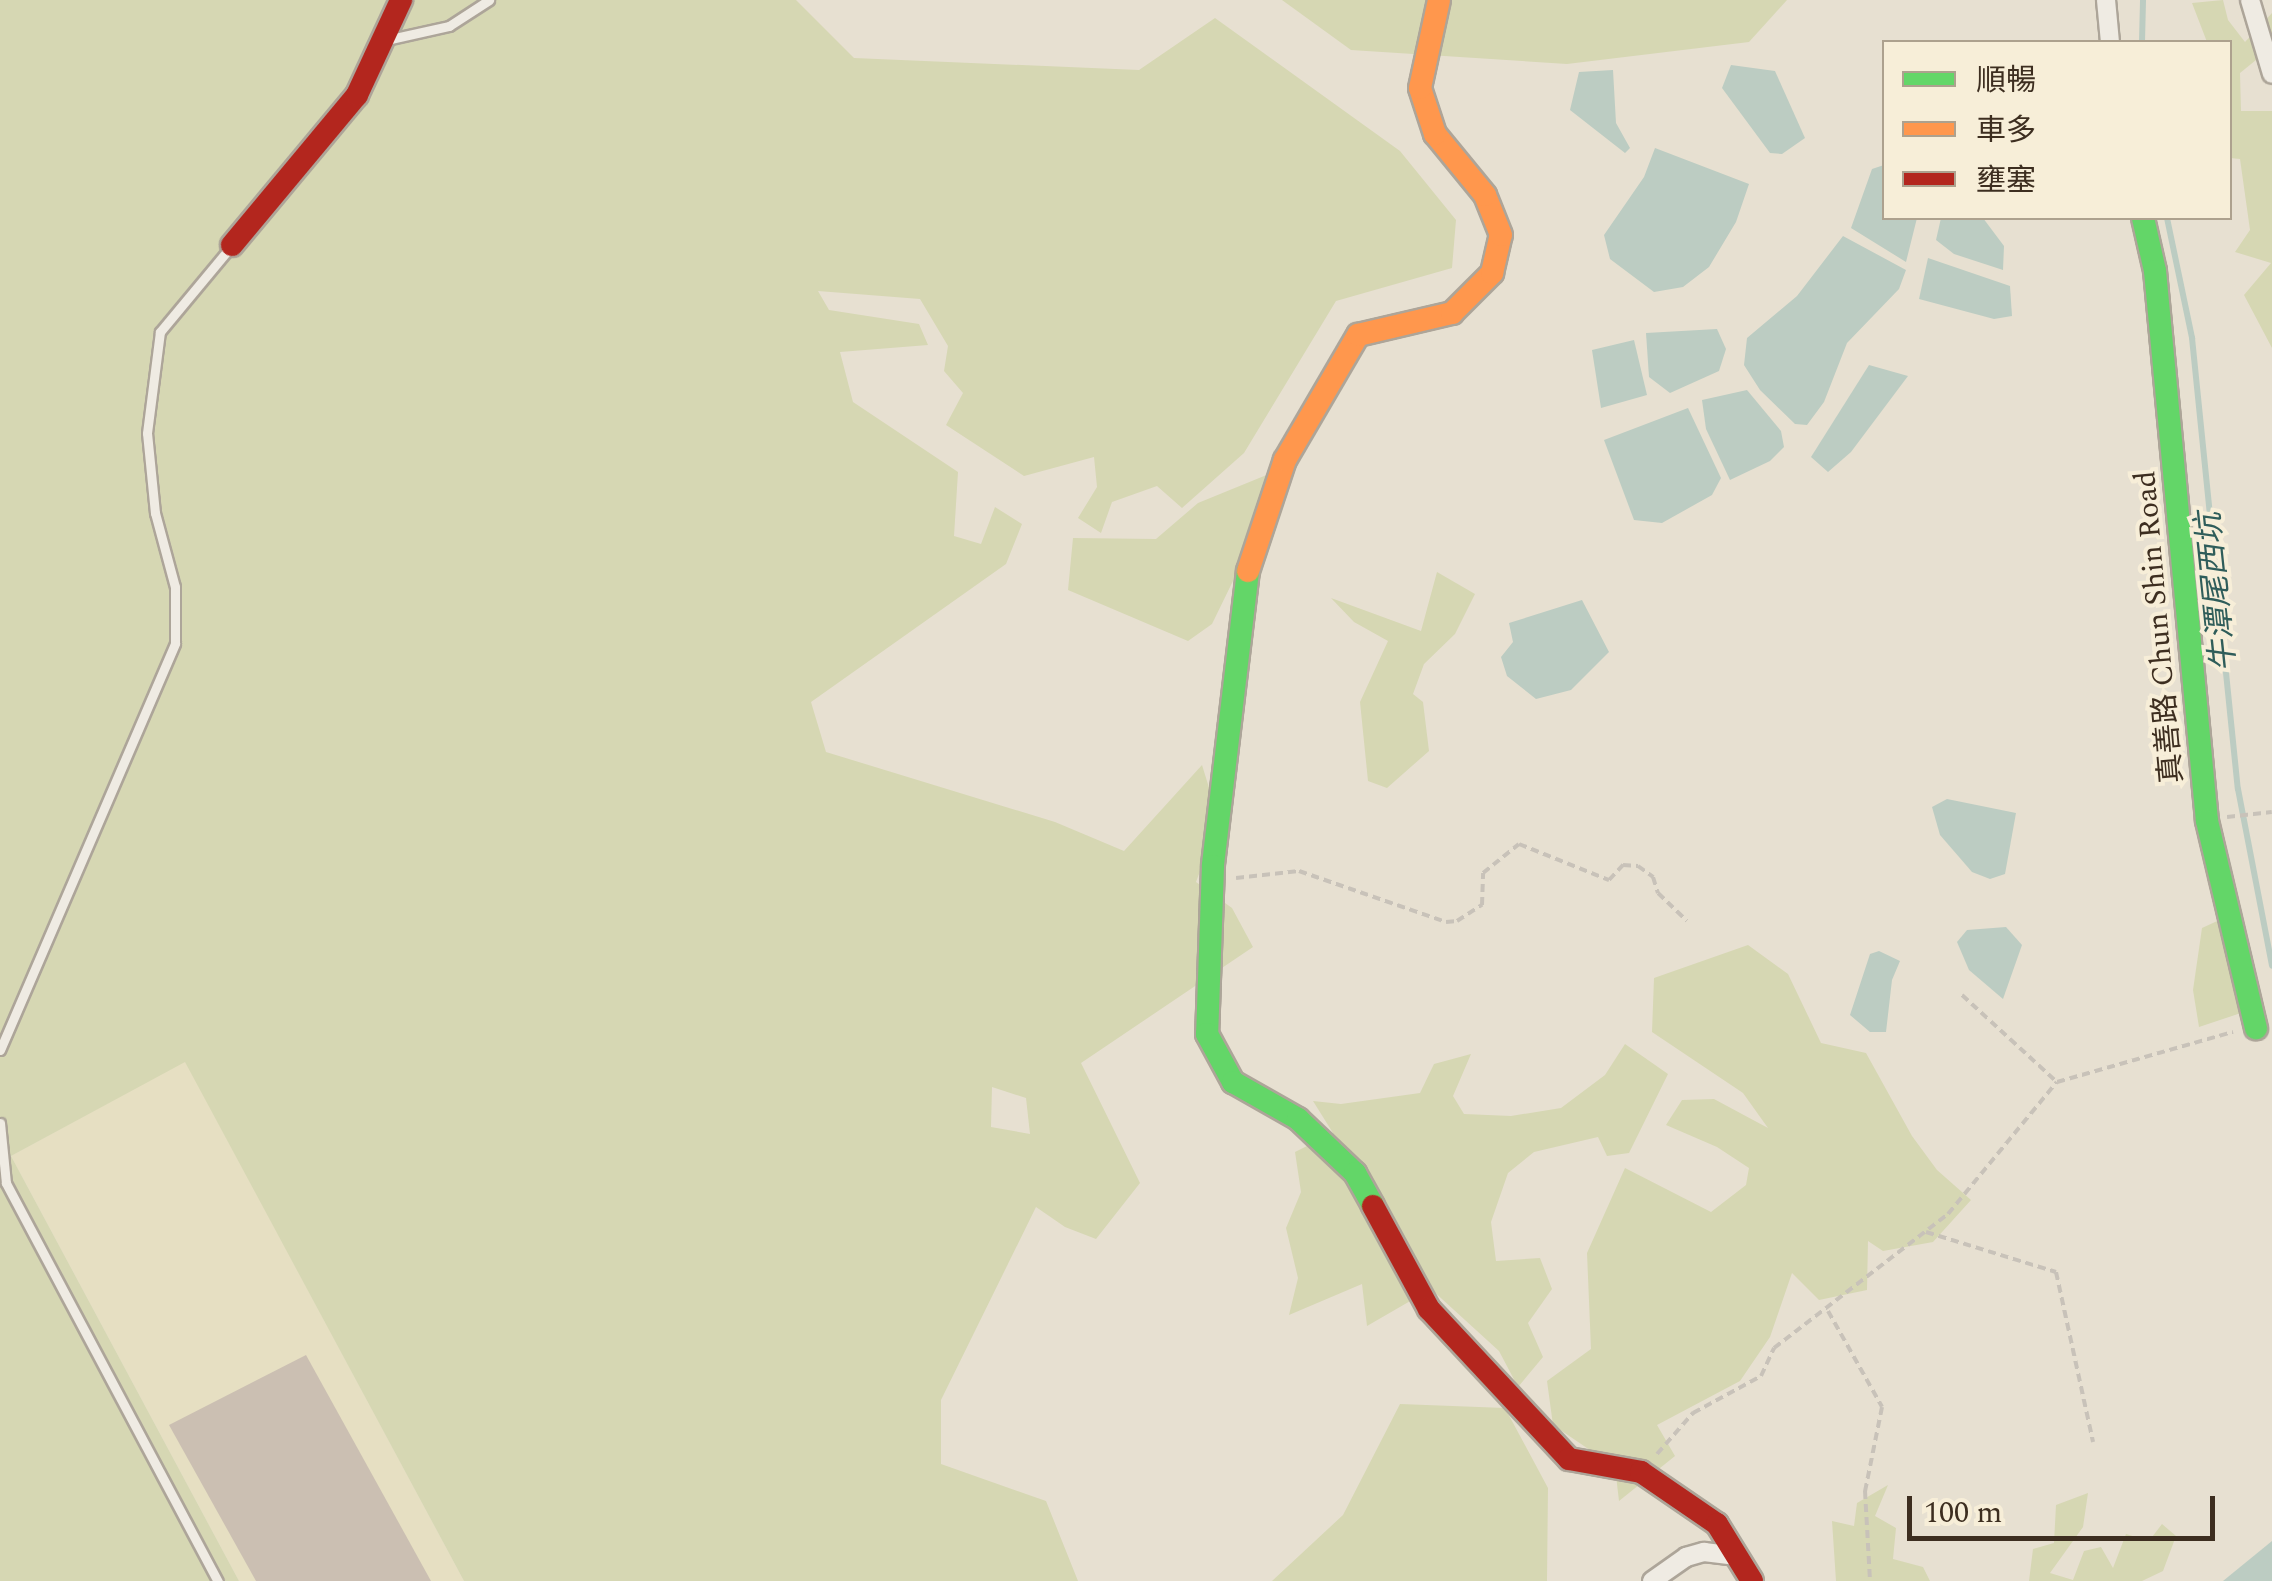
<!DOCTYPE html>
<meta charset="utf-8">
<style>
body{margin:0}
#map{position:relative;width:2272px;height:1581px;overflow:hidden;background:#e7e0d1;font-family:Spectral,"Noto Sans TC",serif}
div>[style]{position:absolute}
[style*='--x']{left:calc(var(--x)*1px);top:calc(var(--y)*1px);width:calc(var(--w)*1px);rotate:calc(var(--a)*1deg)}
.farmland>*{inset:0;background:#e6dfc2}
.green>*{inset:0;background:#d6d7b3}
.water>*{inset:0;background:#bcccc2}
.stream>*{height:6px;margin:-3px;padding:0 3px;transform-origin:3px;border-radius:3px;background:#bcccc2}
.building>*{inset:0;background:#cbbfb2}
.path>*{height:4px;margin-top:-2px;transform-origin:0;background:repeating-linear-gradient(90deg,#c8c2b9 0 8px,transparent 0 13px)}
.roads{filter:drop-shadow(2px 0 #ada599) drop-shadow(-2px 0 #ada599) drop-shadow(0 2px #ada599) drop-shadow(0 -2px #ada599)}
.lane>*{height:9px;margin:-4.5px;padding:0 4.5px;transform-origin:4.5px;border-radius:4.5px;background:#efebe3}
.street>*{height:18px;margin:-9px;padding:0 9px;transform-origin:9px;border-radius:9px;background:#efebe3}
.fast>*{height:22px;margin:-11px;padding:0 11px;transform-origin:11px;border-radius:11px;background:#63d668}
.slow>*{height:22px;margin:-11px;padding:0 11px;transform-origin:11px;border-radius:11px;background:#ff974d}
.jam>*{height:22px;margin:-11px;padding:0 11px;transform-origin:11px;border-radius:11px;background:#b3261e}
span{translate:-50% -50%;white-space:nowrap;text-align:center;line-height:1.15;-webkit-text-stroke:8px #f7eed8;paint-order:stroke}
.street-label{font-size:30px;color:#3d2e20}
.water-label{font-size:32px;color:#2f5d5a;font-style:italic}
.legend{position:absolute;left:1882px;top:40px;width:350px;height:180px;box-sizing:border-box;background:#f7eed8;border:2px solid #ada18e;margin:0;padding:12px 18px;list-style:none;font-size:30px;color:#3d2e20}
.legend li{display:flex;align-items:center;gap:20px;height:50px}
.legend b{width:50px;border:2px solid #ada18e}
.scale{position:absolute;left:1907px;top:1496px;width:308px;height:45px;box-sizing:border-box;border:5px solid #3d2e20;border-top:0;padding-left:12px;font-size:30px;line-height:35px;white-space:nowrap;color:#3d2e20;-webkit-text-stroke:8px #f7eed8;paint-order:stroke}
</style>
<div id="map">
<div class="farmland">
<i style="clip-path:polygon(185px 1061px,464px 1581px,239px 1581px,11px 1156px)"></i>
</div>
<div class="green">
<i style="clip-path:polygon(evenodd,0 0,796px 0,854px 58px,1139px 70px,1215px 18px,1400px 151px,1456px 220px,1452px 268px,1336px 301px,1244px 453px,1182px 508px,1157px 486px,1112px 502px,1101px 533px,1078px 518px,1097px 487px,1094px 457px,1024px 476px,946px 425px,963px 393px,944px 371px,948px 346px,920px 299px,818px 291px,829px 310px,919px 324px,928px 345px,840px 352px,853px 402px,958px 472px,954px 536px,981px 544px,995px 507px,1022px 524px,1006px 564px,811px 702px,826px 752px,1055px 822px,1124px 851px,1202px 765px,1219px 820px,1196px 882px,1232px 908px,1253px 947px,1081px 1063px,1140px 1183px,1096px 1239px,1065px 1227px,1036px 1207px,941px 1400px,941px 1464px,1046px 1501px,1078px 1581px,464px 1581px,185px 1062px,11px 1156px,239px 1581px,0 1581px,0 0,992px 1087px,1026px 1098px,1030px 1134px,991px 1127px,992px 1087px)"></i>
<i style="clip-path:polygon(1282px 0,1787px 0,1749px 42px,1567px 64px,1351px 50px)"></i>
<i style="clip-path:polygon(2223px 0,2228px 20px,2245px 42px,2272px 13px,2272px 47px,2240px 73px,2241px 111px,2272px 111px,2272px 348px,2244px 295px,2271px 263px,2235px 252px,2250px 230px,2240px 159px,2230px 158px,2230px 42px,2207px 42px,2192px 3px)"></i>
<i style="clip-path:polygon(1269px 474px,1251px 544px,1212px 624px,1188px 641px,1068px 590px,1073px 538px,1156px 539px,1198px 503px)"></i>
<i style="clip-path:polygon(1437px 572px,1475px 594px,1455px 634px,1424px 664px,1413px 694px,1423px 702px,1429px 751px,1387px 788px,1368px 781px,1360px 702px,1388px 641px,1354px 622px,1331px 598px,1421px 631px)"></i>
<i style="clip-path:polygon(2239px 911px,2259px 1007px,2199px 1027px,2193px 990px,2202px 928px)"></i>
<i style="clip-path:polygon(1748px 945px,1788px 974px,1821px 1043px,1866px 1053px,1912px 1136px,1937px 1170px,1971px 1200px,1933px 1242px,1883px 1251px,1868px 1241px,1867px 1290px,1819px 1300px,1792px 1273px,1770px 1337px,1740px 1381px,1657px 1425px,1675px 1456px,1619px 1501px,1615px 1467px,1553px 1425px,1547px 1381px,1591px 1349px,1587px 1253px,1625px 1168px,1711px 1212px,1746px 1185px,1749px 1168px,1717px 1147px,1666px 1125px,1682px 1100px,1714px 1099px,1768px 1128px,1743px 1093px,1652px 1032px,1654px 978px)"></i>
<i style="clip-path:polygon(1625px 1044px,1668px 1074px,1629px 1153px,1607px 1156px,1598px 1137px,1534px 1152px,1508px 1173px,1491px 1222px,1496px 1261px,1540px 1258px,1552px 1289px,1528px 1323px,1543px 1357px,1518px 1387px,1499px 1351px,1431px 1289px,1367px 1326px,1362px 1284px,1289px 1315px,1298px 1278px,1286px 1228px,1301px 1192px,1295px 1152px,1333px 1133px,1313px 1101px,1341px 1104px,1420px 1093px,1434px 1064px,1471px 1054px,1453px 1096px,1464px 1114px,1511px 1116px,1561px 1108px,1605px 1075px)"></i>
<i style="clip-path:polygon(1400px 1404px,1505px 1408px,1548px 1488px,1547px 1581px,1272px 1581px,1343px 1515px)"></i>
<i style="clip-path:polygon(1888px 1485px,1875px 1516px,1896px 1528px,1893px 1559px,1923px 1567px,1930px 1581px,1836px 1581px,1832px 1521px,1854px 1526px,1857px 1503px)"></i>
<i style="clip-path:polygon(2088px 1493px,2083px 1527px,2050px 1573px,2073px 1580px,2084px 1551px,2101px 1547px,2113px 1568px,2126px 1534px,2149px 1541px,2162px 1524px,2176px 1536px,2163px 1571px,2142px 1581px,2029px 1581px,2033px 1549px,2054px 1543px,2056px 1505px)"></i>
</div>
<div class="water">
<i style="clip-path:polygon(1731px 65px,1775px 71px,1805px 138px,1782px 154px,1770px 153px,1722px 88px)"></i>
<i style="clip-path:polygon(1613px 70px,1616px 123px,1630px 148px,1625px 153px,1570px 110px,1579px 72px)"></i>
<i style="clip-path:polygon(1655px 148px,1749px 184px,1736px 222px,1709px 267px,1683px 287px,1654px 292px,1610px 259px,1604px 235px,1644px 177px)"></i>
<i style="clip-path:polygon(1884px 165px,1884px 218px,1917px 218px,1906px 262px,1851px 228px,1872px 169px)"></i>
<i style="clip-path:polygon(1941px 218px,1983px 218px,2004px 246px,2003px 270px,1954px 254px,1936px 240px)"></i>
<i style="clip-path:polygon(1843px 236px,1906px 270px,1899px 289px,1847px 343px,1824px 402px,1807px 425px,1795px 424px,1760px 390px,1744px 365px,1747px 338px,1797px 296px)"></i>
<i style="clip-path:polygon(1928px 258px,2010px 286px,2012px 316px,1994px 319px,1919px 299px)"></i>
<i style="clip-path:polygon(1717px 329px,1726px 349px,1719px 371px,1670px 393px,1649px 377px,1646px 333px)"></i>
<i style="clip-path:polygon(1634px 340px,1647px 395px,1601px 408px,1592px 350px)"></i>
<i style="clip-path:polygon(1869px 365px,1908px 376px,1851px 452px,1828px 472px,1811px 457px)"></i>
<i style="clip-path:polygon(1747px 390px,1781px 431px,1784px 447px,1770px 461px,1730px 480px,1706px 429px,1702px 400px)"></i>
<i style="clip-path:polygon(1688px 408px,1721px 478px,1712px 495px,1662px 523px,1634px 520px,1604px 440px)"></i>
<i style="clip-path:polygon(1582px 600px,1609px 652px,1571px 690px,1536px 699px,1507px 676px,1501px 657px,1513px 642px,1509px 623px)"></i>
<i style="clip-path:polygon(1947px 799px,2016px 813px,2005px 874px,1990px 879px,1972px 872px,1940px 835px,1932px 807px)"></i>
<i style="clip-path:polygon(2006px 927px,2022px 945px,2003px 999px,1969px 970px,1957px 942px,1967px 930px)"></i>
<i style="clip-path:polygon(1879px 951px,1900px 961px,1892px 980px,1886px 1032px,1870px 1032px,1850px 1015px,1870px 954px)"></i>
<i style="clip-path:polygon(2272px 1541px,2272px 1581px,2223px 1581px)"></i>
</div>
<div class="stream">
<i style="--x:2142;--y:42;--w:42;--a:-88.6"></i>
<i style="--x:2167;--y:218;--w:123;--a:78.2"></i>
<i style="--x:2192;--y:338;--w:453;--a:84.2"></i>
<i style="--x:2238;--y:789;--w:180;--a:79.1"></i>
</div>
<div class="building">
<i style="clip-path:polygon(306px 1355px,431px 1581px,256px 1581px,169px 1425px)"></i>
</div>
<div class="path">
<i style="--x:2227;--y:817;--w:45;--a:-6.3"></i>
<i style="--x:1236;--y:878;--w:63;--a:-6.3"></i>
<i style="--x:1299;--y:871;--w:156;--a:19.1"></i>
<i style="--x:1446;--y:922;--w:11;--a:-5"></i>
<i style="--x:1457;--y:921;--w:30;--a:-33"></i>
<i style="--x:1482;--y:905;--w:32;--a:-88"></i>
<i style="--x:1483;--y:873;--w:46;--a:-38.9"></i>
<i style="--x:1519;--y:844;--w:97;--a:21.8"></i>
<i style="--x:1609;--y:880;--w:21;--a:-47"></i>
<i style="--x:1623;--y:865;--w:15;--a:4"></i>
<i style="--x:1638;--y:866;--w:19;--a:36"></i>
<i style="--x:1653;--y:877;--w:17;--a:73"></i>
<i style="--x:1658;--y:893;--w:40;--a:44"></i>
<i style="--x:1962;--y:995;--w:129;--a:42.5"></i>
<i style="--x:1926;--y:1232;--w:136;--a:17.1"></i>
<i style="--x:2056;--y:1272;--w:174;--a:77.7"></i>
<i style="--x:1828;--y:1311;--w:110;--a:60.6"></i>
<i style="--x:1882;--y:1407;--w:86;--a:101.4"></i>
<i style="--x:1865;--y:1491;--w:90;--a:86.8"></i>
<i style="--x:1657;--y:1454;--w:55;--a:-48.7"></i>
<i style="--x:1693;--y:1413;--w:77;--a:-28.6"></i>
<i style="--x:1761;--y:1376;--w:31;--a:-65"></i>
<i style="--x:1774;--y:1348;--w:220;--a:-37.6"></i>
<i style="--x:1948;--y:1214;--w:171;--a:-50.5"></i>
<i style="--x:2057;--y:1082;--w:183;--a:-15.9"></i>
</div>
<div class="roads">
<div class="lane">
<i style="--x:386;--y:40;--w:65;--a:-12.5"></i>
<i style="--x:449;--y:26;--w:48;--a:-33"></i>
<i style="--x:0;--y:1050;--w:443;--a:-66.7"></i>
<i style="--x:175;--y:643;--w:56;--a:-90"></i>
<i style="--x:175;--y:587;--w:77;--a:-105.1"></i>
<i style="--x:155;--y:513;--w:80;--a:-95.7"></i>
<i style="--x:147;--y:433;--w:102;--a:-82.7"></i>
<i style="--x:160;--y:332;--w:108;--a:-50.3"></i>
<i style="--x:0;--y:1123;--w:60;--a:84.3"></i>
<i style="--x:6;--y:1183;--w:451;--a:62"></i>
</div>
<div class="street">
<i style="--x:2106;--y:0;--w:42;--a:84.6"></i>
<i style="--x:2250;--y:0;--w:77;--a:73.4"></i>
<i style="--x:1652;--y:1581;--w:42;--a:-35.2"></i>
<i style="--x:1686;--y:1557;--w:19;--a:-16"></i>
<i style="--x:1704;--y:1552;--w:33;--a:7"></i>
</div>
<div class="fast">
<i style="--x:2143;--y:218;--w:54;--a:77.2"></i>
<i style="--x:2155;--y:271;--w:552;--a:84.6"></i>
<i style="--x:2207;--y:821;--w:213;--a:76.7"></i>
<i style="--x:1248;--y:571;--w:297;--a:96.8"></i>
<i style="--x:1213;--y:866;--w:168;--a:92"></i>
<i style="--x:1207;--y:1034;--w:55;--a:61.6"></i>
<i style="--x:1233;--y:1082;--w:75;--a:29.6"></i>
<i style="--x:1298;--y:1119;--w:79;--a:43.5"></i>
<i style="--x:1355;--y:1173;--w:38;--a:61"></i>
</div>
<div class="slow">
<i style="--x:1248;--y:571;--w:117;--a:-71.6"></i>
<i style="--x:1285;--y:460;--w:145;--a:-59.7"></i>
<i style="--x:1358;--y:335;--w:97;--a:-13.2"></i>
<i style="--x:1452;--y:313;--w:57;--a:-45"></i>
<i style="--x:1492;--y:273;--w:39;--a:-77"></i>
<i style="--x:1501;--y:235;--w:43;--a:-111.8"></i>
<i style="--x:1485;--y:195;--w:79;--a:-129.3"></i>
<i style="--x:1435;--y:134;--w:48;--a:-108.1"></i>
<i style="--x:1420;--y:88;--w:90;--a:-77.8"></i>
</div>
<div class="jam">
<i style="--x:232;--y:245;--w:195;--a:-50.2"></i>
<i style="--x:357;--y:95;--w:105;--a:-65.1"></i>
<i style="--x:1373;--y:1206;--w:117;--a:61.5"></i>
<i style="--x:1429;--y:1309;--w:205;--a:47"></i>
<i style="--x:1569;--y:1459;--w:73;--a:10.2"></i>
<i style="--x:1641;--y:1472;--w:92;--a:34.4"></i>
<i style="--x:1717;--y:1524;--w:67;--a:58.4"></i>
</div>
</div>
<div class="street-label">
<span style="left:2159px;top:627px;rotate:-95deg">真善路 Chun Shin Road</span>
</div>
<div class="water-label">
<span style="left:2218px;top:592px;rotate:-96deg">牛潭尾西坑</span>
</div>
<ul class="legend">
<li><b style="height:12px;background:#63d668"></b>順暢</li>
<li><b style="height:12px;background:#ff974d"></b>車多</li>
<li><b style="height:12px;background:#b3261e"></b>壅塞</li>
</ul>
<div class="scale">100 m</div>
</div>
